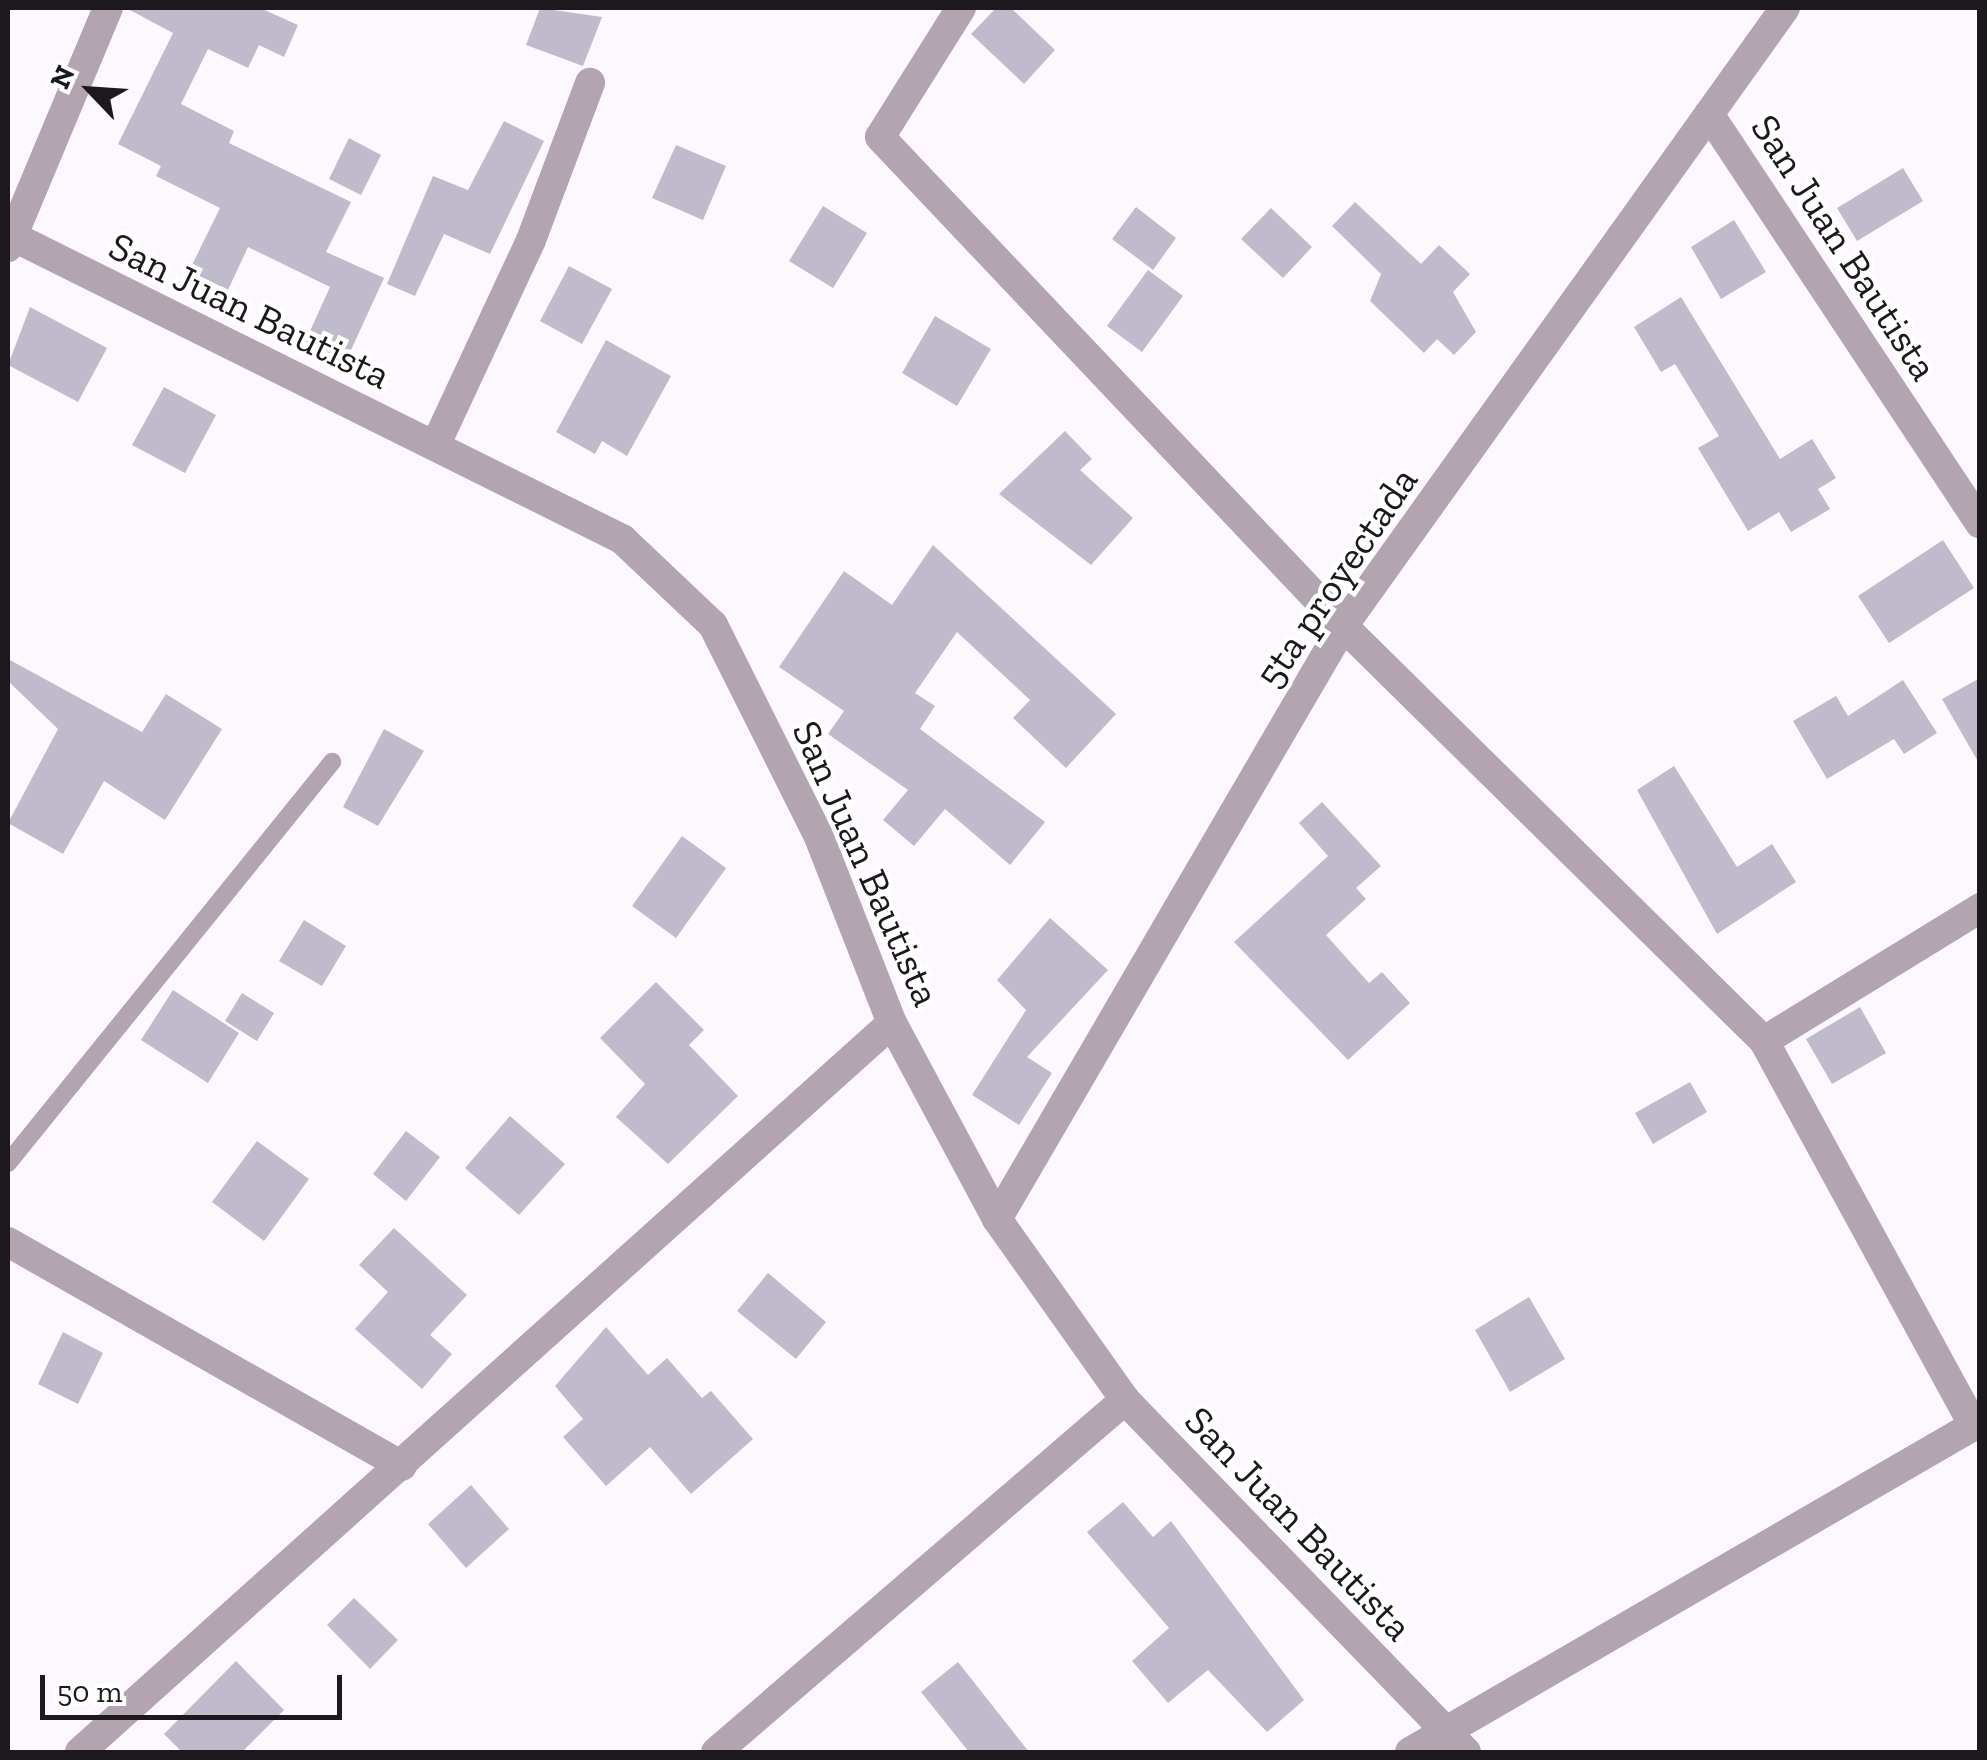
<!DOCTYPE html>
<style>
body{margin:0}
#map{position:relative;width:1987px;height:1760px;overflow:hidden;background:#fdf8ff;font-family:"Zilla Slab",serif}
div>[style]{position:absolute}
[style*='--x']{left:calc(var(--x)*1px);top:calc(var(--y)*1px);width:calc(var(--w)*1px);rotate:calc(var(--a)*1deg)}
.building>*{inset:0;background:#bfbbcc}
.lane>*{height:18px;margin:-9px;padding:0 9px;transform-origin:9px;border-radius:9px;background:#b3a5af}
.street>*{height:30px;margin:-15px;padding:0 15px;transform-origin:15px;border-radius:15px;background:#b3a5af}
span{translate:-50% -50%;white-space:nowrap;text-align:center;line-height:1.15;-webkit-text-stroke:9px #fff;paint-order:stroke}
.street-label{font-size:40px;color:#1c181e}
.frame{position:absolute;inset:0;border:10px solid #1c181e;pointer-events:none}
.north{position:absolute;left:40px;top:40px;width:100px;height:100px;-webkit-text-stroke:8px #fff;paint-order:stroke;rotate:295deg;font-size:28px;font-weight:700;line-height:40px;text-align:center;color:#1c181e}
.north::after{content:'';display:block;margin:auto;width:35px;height:45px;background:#1c181e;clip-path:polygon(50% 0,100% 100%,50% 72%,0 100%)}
.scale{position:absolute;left:40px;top:1675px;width:302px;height:45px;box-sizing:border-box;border:5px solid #1c181e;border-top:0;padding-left:12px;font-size:30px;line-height:35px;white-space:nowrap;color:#1c181e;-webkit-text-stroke:8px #fff;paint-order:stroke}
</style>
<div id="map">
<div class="building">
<i style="clip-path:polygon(126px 8px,260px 8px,298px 25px,284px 57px,259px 45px,248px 68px,208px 49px,181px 104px,234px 131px,229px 143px,351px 202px,326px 252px,384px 278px,346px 361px,305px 342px,330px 287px,248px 247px,228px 290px,189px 271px,220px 208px,156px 176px,161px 166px,118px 144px,173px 33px)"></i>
<i style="clip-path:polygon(540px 8px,602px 17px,583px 66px,526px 45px)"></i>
<i style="clip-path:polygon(996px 8px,1011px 8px,1055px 50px,1024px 84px,971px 34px)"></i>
<i style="clip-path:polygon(504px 121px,544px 141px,490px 254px,444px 234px,415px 296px,387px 284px,433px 176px,468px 190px)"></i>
<i style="clip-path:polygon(349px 138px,381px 155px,361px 195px,329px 179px)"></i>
<i style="clip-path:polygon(676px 145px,726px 166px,703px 220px,652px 198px)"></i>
<i style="clip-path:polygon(1903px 168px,1923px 201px,1857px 241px,1837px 208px)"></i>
<i style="clip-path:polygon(1355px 202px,1421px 264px,1439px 245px,1470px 274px,1453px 292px,1476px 332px,1454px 355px,1437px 339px,1424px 353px,1370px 301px,1381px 274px,1332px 226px)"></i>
<i style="clip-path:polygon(823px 206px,867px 233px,833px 288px,789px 261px)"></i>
<i style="clip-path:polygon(1136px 207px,1176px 238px,1153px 270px,1112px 239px)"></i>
<i style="clip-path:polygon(1271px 208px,1312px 247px,1283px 278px,1241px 239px)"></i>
<i style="clip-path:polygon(1734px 220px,1766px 272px,1721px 299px,1691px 247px)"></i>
<i style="clip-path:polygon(569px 266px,612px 289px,582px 344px,540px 321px)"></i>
<i style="clip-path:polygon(1148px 270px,1183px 296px,1142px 352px,1107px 326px)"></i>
<i style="clip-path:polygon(1681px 297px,1780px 459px,1812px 439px,1836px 478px,1818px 489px,1830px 509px,1791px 532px,1779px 512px,1748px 531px,1698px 448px,1719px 436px,1675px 364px,1661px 372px,1634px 327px)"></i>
<i style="clip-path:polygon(30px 307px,107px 348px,78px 402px,8px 365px)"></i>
<i style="clip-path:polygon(935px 316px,991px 349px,957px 406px,902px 373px)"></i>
<i style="clip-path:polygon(606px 340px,671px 376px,627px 456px,602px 441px,595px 454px,556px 432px)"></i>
<i style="clip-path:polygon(164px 387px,216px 415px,185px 473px,132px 445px)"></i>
<i style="clip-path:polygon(1065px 431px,1092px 459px,1080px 470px,1133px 518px,1091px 565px,999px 494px)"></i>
<i style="clip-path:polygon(1943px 540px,1974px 588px,1889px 643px,1858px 596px)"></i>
<i style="clip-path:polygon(933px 545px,1116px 714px,1066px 768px,1013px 718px,1030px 700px,957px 632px,915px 693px,935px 706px,920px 729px,1045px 822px,1010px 865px,945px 809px,914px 846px,883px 820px,908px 790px,828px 734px,844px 711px,779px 667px,844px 571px,892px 605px)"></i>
<i style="clip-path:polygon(8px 659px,142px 732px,166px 694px,222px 729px,165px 820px,104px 781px,63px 854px,8px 823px,58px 729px,8px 681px)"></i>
<i style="clip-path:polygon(1980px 678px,1980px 765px,1942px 699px)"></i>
<i style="clip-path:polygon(1903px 680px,1937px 733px,1904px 754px,1894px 739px,1827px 779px,1793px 721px,1836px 696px,1848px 716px)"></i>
<i style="clip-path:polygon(384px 729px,424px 751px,378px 826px,343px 807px)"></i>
<i style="clip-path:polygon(1674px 766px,1737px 867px,1772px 844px,1796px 882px,1717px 934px,1637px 790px)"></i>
<i style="clip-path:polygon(1322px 802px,1381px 866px,1356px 888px,1366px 899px,1326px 935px,1369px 983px,1382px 972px,1410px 1003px,1348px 1060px,1234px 942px,1328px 856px,1299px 823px)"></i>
<i style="clip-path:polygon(682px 836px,726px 868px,676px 938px,632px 906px)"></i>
<i style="clip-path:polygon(1050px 918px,1108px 970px,1027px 1057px,1052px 1073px,1019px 1125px,972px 1095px,1026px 1010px,997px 980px)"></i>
<i style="clip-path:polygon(304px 920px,346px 946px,322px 986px,279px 961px)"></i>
<i style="clip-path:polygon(656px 982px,704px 1030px,689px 1045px,738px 1096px,668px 1164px,616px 1117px,645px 1084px,600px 1038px)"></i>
<i style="clip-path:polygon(173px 990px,239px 1033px,208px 1083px,141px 1040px)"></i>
<i style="clip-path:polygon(242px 993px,274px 1013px,257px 1041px,225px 1021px)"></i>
<i style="clip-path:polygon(1860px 1007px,1886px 1053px,1832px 1084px,1806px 1039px)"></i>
<i style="clip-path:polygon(1690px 1082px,1707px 1112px,1653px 1144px,1635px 1113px)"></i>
<i style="clip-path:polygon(510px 1116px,565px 1164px,519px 1215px,465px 1168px)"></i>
<i style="clip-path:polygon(406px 1131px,440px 1157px,406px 1201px,373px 1174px)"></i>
<i style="clip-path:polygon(257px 1141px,309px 1179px,264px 1241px,212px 1202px)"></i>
<i style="clip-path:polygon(394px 1228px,467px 1295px,430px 1335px,452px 1354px,422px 1389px,355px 1329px,388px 1292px,359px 1265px)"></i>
<i style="clip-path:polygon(768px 1273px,826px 1322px,796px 1359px,737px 1311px)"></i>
<i style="clip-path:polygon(1529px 1297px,1565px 1359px,1510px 1392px,1475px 1330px)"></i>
<i style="clip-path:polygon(606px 1327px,648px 1375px,667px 1358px,702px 1398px,711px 1391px,753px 1439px,691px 1494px,650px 1447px,606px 1486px,563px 1437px,583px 1419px,555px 1386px)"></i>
<i style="clip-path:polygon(63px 1332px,103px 1353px,78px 1404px,38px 1384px)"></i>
<i style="clip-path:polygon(471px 1485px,509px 1529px,466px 1568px,428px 1524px)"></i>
<i style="clip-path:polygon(1123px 1502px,1153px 1537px,1171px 1521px,1304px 1700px,1267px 1732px,1208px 1670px,1168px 1703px,1132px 1661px,1169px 1628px,1087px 1532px)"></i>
<i style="clip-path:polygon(354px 1598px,398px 1640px,370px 1669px,327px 1625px)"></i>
<i style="clip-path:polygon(236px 1661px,284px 1710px,242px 1752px,182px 1752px,164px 1734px)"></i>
<i style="clip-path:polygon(958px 1662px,1029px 1752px,969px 1752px,921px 1692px)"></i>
</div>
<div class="lane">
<i style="--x:8;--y:1163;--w:516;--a:-51.06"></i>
</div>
<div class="street">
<i style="--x:961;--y:8;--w:152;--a:122.1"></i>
<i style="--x:880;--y:137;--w:673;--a:46.56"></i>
<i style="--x:1343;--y:626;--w:591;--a:44.59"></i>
<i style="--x:1764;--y:1041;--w:439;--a:61.4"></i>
<i style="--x:1709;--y:114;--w:491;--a:56.5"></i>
<i style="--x:8;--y:234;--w:686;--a:26.42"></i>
<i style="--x:622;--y:539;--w:125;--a:43.4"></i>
<i style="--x:713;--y:625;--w:237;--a:63.4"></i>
<i style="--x:819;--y:837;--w:200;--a:68.6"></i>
<i style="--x:892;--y:1023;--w:222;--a:61.8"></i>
<i style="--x:997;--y:1219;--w:222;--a:54.7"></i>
<i style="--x:1125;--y:1400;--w:490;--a:45.9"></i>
<i style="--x:8;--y:247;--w:259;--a:-67.3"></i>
<i style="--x:435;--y:446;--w:227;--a:-65"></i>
<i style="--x:531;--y:240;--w:168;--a:-69.4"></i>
<i style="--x:1764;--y:1041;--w:254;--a:-31.6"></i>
<i style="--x:997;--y:1219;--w:687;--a:-59.74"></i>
<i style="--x:1343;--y:626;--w:760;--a:-54.43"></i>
<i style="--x:8;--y:1242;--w:453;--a:29.6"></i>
<i style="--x:80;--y:1752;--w:1091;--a:-41.92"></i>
<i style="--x:716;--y:1752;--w:540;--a:-40.72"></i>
<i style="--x:1410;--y:1752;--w:659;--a:-30.07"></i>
</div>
<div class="street-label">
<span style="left:1845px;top:247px;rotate:57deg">San Juan Bautista</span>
<span style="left:250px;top:310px;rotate:26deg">San Juan Bautista</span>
<span style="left:1336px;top:577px;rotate:-56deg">5ta proyectada</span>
<span style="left:867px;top:863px;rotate:66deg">San Juan Bautista</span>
<span style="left:1299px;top:1523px;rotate:46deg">San Juan Bautista</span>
</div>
<div class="frame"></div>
<div class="north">N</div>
<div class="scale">50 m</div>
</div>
